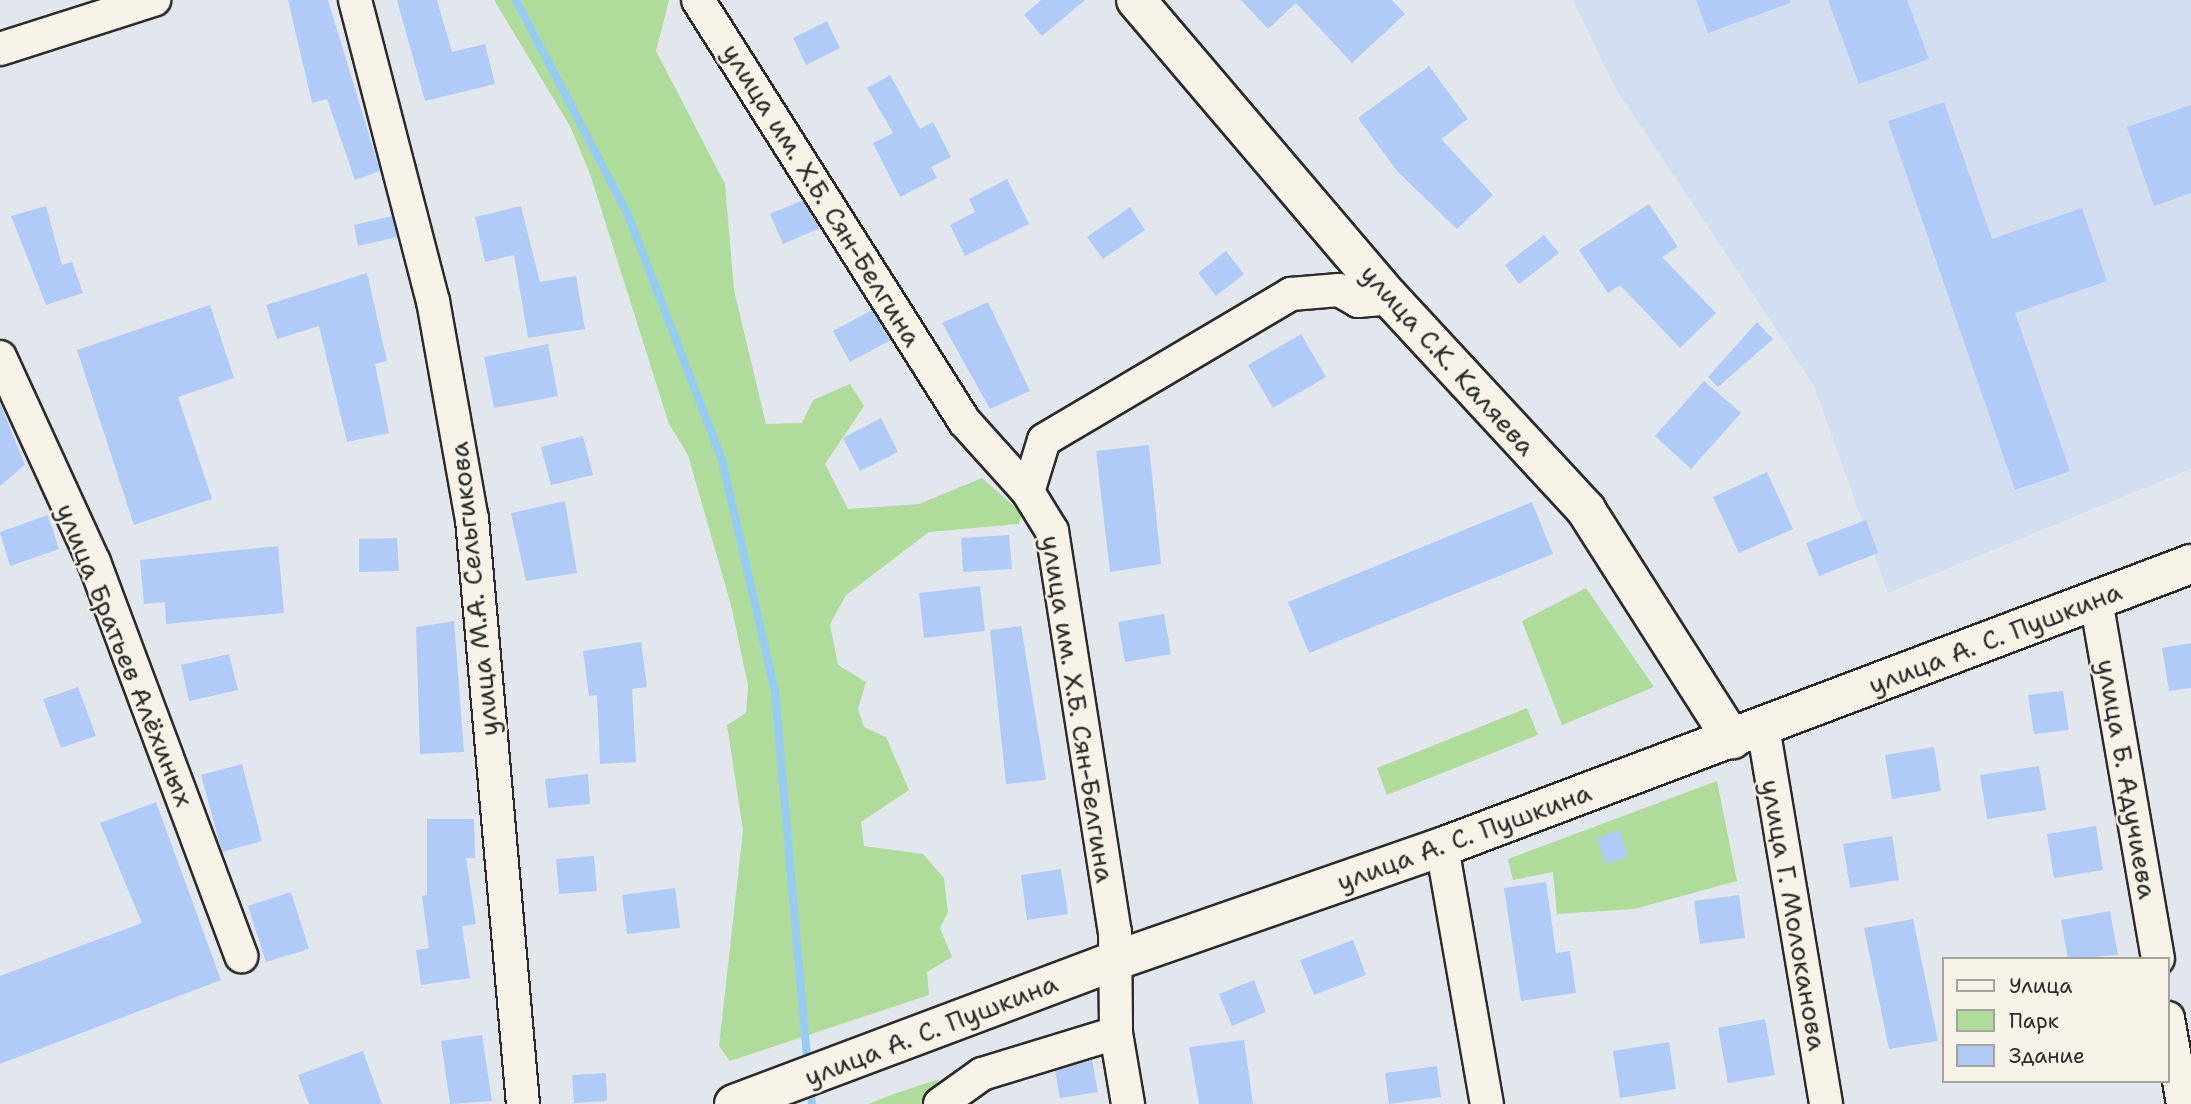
<!DOCTYPE html>
<meta charset="utf-8">
<style>
body{margin:0}
#map{position:relative;width:2191px;height:1104px;overflow:hidden;background:#e2e7ed;font-family:"Shantell Sans",sans-serif}
div>[style]{position:absolute}
[style*='--x']{left:calc(var(--x)*1px);top:calc(var(--y)*1px);width:calc(var(--w)*1px);rotate:calc(var(--a)*1deg)}
.built>*{inset:0;background:#d3dff0}
.green>*{inset:0;background:#afdc9a}
.stream>*{height:8px;margin:-4px;padding:0 4px;transform-origin:4px;border-radius:4px;background:#96cbf4}
.building>*{inset:0;background:#b1cbf8}
.roads{filter:drop-shadow(2px 0 #2b2b2b) drop-shadow(-2px 0 #2b2b2b) drop-shadow(0 2px #2b2b2b) drop-shadow(0 -2px #2b2b2b)}
.street>*{height:32px;margin:-16px;padding:0 16px;transform-origin:16px;border-radius:16px;background:#f7f3e8}
.secondary>*{height:38px;margin:-19px;padding:0 19px;transform-origin:19px;border-radius:19px;background:#f7f3e8}
span{translate:-50% -50%;white-space:nowrap;text-align:center;line-height:1.15;-webkit-text-stroke:5px #f7f3e8;paint-order:stroke}
.street-label{font-size:26px;color:#2b2b2b}
.legend{position:absolute;left:1942px;top:957px;width:228px;height:126px;box-sizing:border-box;background:#f7f3e8;border:2px solid #a5a39c;margin:0;padding:9px 12px;list-style:none;font-size:21px;color:#2b2b2b}
.legend li{display:flex;align-items:center;gap:14px;height:35px}
.legend b{width:35px;border:2px solid #a5a39c}
</style>
<div id="map">
<div class="built">
<i style="clip-path:polygon(1573px 0,2191px 0,2191px 469px,1888px 593px,1814px 386px,1615px 88px)"></i>
</div>
<div class="green">
<i style="clip-path:polygon(494px 0,669px 0,656px 51px,725px 184px,734px 290px,766px 424px,802px 423px,813px 400px,850px 384px,864px 406px,825px 464px,848px 509px,919px 504px,982px 478px,1022px 513px,1019px 524px,929px 532px,846px 595px,830px 624px,838px 665px,866px 682px,858px 709px,864px 727px,886px 737px,909px 790px,861px 822px,864px 846px,923px 854px,944px 878px,948px 912px,940px 928px,952px 957px,927px 972px,929px 995px,730px 1061px,719px 1046px,743px 830px,727px 725px,746px 713px,748px 685px,731px 605px,688px 455px,669px 424px,590px 174px,570px 126px)"></i>
<i style="clip-path:polygon(1586px 588px,1654px 687px,1562px 725px,1522px 621px)"></i>
<i style="clip-path:polygon(1527px 708px,1538px 735px,1387px 795px,1377px 768px)"></i>
<i style="clip-path:polygon(1717px 781px,1737px 881px,1634px 909px,1557px 914px,1553px 872px,1513px 880px,1508px 859px)"></i>
<i style="clip-path:polygon(939px 1079px,927px 1104px,868px 1104px,894px 1094px)"></i>
</div>
<div class="stream">
<i style="--x:516;--y:0;--w:242;--a:62.5"></i>
<i style="--x:628;--y:215;--w:262;--a:69"></i>
<i style="--x:722;--y:460;--w:238;--a:77.1"></i>
<i style="--x:775;--y:692;--w:375;--a:85"></i>
<i style="--x:810;--y:1086;--w:18;--a:84"></i>
</div>
<div class="building">
<i style="clip-path:polygon(288px 0,328px 0,380px 171px,355px 180px,327px 99px,312px 103px)"></i>
<i style="clip-path:polygon(397px 0,437px 0,452px 52px,485px 44px,495px 84px,425px 101px)"></i>
<i style="clip-path:polygon(1041px 0,1085px 0,1042px 36px,1024px 15px)"></i>
<i style="clip-path:polygon(1241px 0,1392px 0,1405px 14px,1352px 63px,1296px 3px,1268px 29px)"></i>
<i style="clip-path:polygon(1696px 0,1790px 0,1790px 3px,1708px 33px)"></i>
<i style="clip-path:polygon(1828px 0,1907px 0,1929px 59px,1859px 84px)"></i>
<i style="clip-path:polygon(827px 21px,840px 48px,806px 65px,793px 38px)"></i>
<i style="clip-path:polygon(1429px 66px,1468px 119px,1441px 139px,1493px 195px,1457px 229px,1397px 171px,1358px 118px)"></i>
<i style="clip-path:polygon(890px 75px,920px 129px,933px 122px,951px 157px,931px 167px,937px 178px,900px 197px,873px 143px,893px 133px,867px 88px)"></i>
<i style="clip-path:polygon(1944px 102px,1992px 239px,2082px 208px,2107px 281px,2015px 313px,2070px 471px,2015px 490px,1888px 121px)"></i>
<i style="clip-path:polygon(2191px 105px,2191px 193px,2154px 206px,2127px 127px)"></i>
<i style="clip-path:polygon(1007px 179px,1029px 224px,965px 256px,950px 225px,975px 212px,969px 199px)"></i>
<i style="clip-path:polygon(803px 200px,820px 228px,783px 244px,770px 214px)"></i>
<i style="clip-path:polygon(1649px 204px,1678px 247px,1662px 257px,1716px 313px,1680px 348px,1620px 285px,1608px 293px,1579px 250px)"></i>
<i style="clip-path:polygon(46px 206px,62px 265px,72px 262px,83px 293px,46px 305px,11px 216px)"></i>
<i style="clip-path:polygon(521px 206px,540px 282px,576px 276px,585px 329px,528px 338px,514px 255px,485px 262px,475px 217px)"></i>
<i style="clip-path:polygon(1130px 207px,1145px 230px,1103px 259px,1087px 237px)"></i>
<i style="clip-path:polygon(392px 216px,397px 237px,358px 246px,354px 225px)"></i>
<i style="clip-path:polygon(1544px 235px,1559px 253px,1519px 284px,1505px 265px)"></i>
<i style="clip-path:polygon(1226px 251px,1244px 274px,1216px 296px,1198px 273px)"></i>
<i style="clip-path:polygon(367px 273px,387px 361px,375px 364px,389px 433px,347px 442px,319px 326px,277px 339px,266px 305px)"></i>
<i style="clip-path:polygon(988px 302px,1030px 391px,990px 409px,942px 323px)"></i>
<i style="clip-path:polygon(210px 305px,234px 378px,178px 397px,212px 499px,134px 525px,77px 350px)"></i>
<i style="clip-path:polygon(872px 310px,891px 340px,850px 362px,833px 331px)"></i>
<i style="clip-path:polygon(1757px 322px,1773px 339px,1718px 387px,1708px 377px)"></i>
<i style="clip-path:polygon(1301px 334px,1326px 377px,1273px 408px,1248px 365px)"></i>
<i style="clip-path:polygon(548px 344px,558px 396px,494px 408px,484px 357px)"></i>
<i style="clip-path:polygon(1704px 381px,1741px 413px,1691px 469px,1655px 436px)"></i>
<i style="clip-path:polygon(0 403px,25px 465px,0 486px)"></i>
<i style="clip-path:polygon(881px 418px,898px 452px,860px 471px,843px 438px)"></i>
<i style="clip-path:polygon(583px 436px,593px 475px,551px 485px,541px 447px)"></i>
<i style="clip-path:polygon(1149px 445px,1161px 564px,1110px 572px,1096px 451px)"></i>
<i style="clip-path:polygon(1767px 472px,1793px 529px,1739px 553px,1713px 497px)"></i>
<i style="clip-path:polygon(565px 501px,577px 573px,526px 581px,511px 513px)"></i>
<i style="clip-path:polygon(1532px 502px,1553px 554px,1309px 653px,1288px 602px)"></i>
<i style="clip-path:polygon(48px 515px,59px 549px,10px 566px,0 532px)"></i>
<i style="clip-path:polygon(1866px 520px,1878px 553px,1819px 576px,1806px 543px)"></i>
<i style="clip-path:polygon(1009px 535px,1012px 569px,963px 572px,961px 538px)"></i>
<i style="clip-path:polygon(397px 538px,399px 571px,359px 572px,359px 539px)"></i>
<i style="clip-path:polygon(278px 546px,284px 613px,166px 624px,165px 602px,144px 604px,140px 560px)"></i>
<i style="clip-path:polygon(980px 586px,985px 631px,924px 638px,919px 593px)"></i>
<i style="clip-path:polygon(1164px 614px,1171px 654px,1125px 662px,1118px 622px)"></i>
<i style="clip-path:polygon(454px 621px,464px 752px,420px 754px,416px 627px)"></i>
<i style="clip-path:polygon(1021px 626px,1046px 780px,1006px 784px,990px 630px)"></i>
<i style="clip-path:polygon(641px 642px,647px 687px,632px 689px,636px 762px,600px 764px,597px 695px,589px 696px,583px 651px)"></i>
<i style="clip-path:polygon(2191px 643px,2191px 688px,2169px 691px,2162px 648px)"></i>
<i style="clip-path:polygon(229px 654px,238px 690px,189px 701px,181px 665px)"></i>
<i style="clip-path:polygon(78px 687px,96px 736px,61px 748px,43px 699px)"></i>
<i style="clip-path:polygon(2063px 691px,2069px 730px,2034px 734px,2028px 695px)"></i>
<i style="clip-path:polygon(1934px 747px,1941px 791px,1892px 799px,1885px 755px)"></i>
<i style="clip-path:polygon(242px 764px,262px 841px,222px 852px,201px 775px)"></i>
<i style="clip-path:polygon(2039px 766px,2046px 810px,1987px 819px,1980px 775px)"></i>
<i style="clip-path:polygon(588px 774px,590px 804px,548px 808px,545px 779px)"></i>
<i style="clip-path:polygon(156px 802px,221px 980px,0 1064px,0 976px,142px 923px,100px 823px)"></i>
<i style="clip-path:polygon(427px 819px,474px 819px,475px 858px,466px 858px,476px 924px,462px 926px,470px 978px,421px 985px,416px 950px,429px 948px,422px 896px,427px 895px)"></i>
<i style="clip-path:polygon(2096px 826px,2103px 870px,2054px 878px,2047px 834px)"></i>
<i style="clip-path:polygon(1619px 830px,1628px 856px,1606px 864px,1597px 838px)"></i>
<i style="clip-path:polygon(1892px 836px,1899px 880px,1850px 888px,1843px 844px)"></i>
<i style="clip-path:polygon(594px 856px,597px 891px,559px 894px,556px 859px)"></i>
<i style="clip-path:polygon(1061px 869px,1068px 914px,1027px 920px,1021px 875px)"></i>
<i style="clip-path:polygon(1546px 882px,1556px 953px,1570px 951px,1576px 993px,1521px 1001px,1504px 888px)"></i>
<i style="clip-path:polygon(675px 888px,680px 928px,627px 934px,622px 895px)"></i>
<i style="clip-path:polygon(291px 892px,309px 949px,266px 962px,248px 906px)"></i>
<i style="clip-path:polygon(1739px 895px,1745px 938px,1700px 944px,1694px 901px)"></i>
<i style="clip-path:polygon(2110px 911px,2118px 955px,2068px 959px,2061px 920px)"></i>
<i style="clip-path:polygon(1913px 919px,1938px 1041px,1889px 1049px,1864px 928px)"></i>
<i style="clip-path:polygon(1353px 940px,1366px 975px,1314px 995px,1300px 960px)"></i>
<i style="clip-path:polygon(1254px 980px,1266px 1012px,1232px 1026px,1219px 994px)"></i>
<i style="clip-path:polygon(1765px 1019px,1775px 1075px,1728px 1083px,1718px 1028px)"></i>
<i style="clip-path:polygon(482px 1035px,492px 1101px,450px 1104px,441px 1041px)"></i>
<i style="clip-path:polygon(1244px 1040px,1253px 1104px,1199px 1104px,1189px 1047px)"></i>
<i style="clip-path:polygon(1669px 1042px,1676px 1089px,1620px 1098px,1613px 1051px)"></i>
<i style="clip-path:polygon(363px 1051px,382px 1104px,309px 1104px,298px 1075px)"></i>
<i style="clip-path:polygon(1092px 1060px,1098px 1092px,1060px 1098px,1055px 1071px)"></i>
<i style="clip-path:polygon(1437px 1066px,1441px 1097px,1389px 1104px,1385px 1073px)"></i>
<i style="clip-path:polygon(606px 1073px,607px 1101px,574px 1103px,572px 1075px)"></i>
</div>
<div class="roads">
<div class="street">
<i style="--x:355;--y:0;--w:311;--a:75.5"></i>
<i style="--x:433;--y:301;--w:221;--a:79.9"></i>
<i style="--x:472;--y:519;--w:587;--a:85.02"></i>
<i style="--x:698;--y:0;--w:499;--a:57.7"></i>
<i style="--x:965;--y:422;--w:94;--a:48"></i>
<i style="--x:1028;--y:492;--w:46;--a:58.4"></i>
<i style="--x:1052;--y:531;--w:406;--a:81.1"></i>
<i style="--x:1115;--y:932;--w:101;--a:89.4"></i>
<i style="--x:1116;--y:1033;--w:72;--a:80.4"></i>
<i style="--x:0;--y:49;--w:162;--a:-17.7"></i>
<i style="--x:0;--y:357;--w:226;--a:65.4"></i>
<i style="--x:94;--y:562;--w:421;--a:69.5"></i>
<i style="--x:1028;--y:492;--w:54;--a:-72.9"></i>
<i style="--x:1044;--y:440;--w:287;--a:-30.6"></i>
<i style="--x:1291;--y:294;--w:48;--a:-4.8"></i>
<i style="--x:1339;--y:290;--w:22;--a:30"></i>
<i style="--x:1358;--y:301;--w:32;--a:-5"></i>
<i style="--x:2096;--y:600;--w:364;--a:80.2"></i>
<i style="--x:1763;--y:727;--w:382;--a:80.5"></i>
<i style="--x:1442;--y:847;--w:261;--a:80.1"></i>
<i style="--x:2168;--y:1018;--w:87;--a:80.1"></i>
<i style="--x:940;--y:1104;--w:52;--a:-35.5"></i>
<i style="--x:982;--y:1074;--w:140;--a:-17"></i>
</div>
<div class="secondary">
<i style="--x:1136;--y:0;--w:392;--a:49.6"></i>
<i style="--x:1390;--y:298;--w:289;--a:47.2"></i>
<i style="--x:1586;--y:510;--w:272;--a:57.5"></i>
<i style="--x:734;--y:1104;--w:409;--a:-20.6"></i>
<i style="--x:1117;--y:960;--w:344;--a:-19.2"></i>
<i style="--x:1442;--y:847;--w:801;--a:-20.7"></i>
</div>
</div>
<div class="street-label">
<span style="left:822px;top:195px;rotate:58deg">улица им. Х.Б. Сян-Белгина</span>
<span style="left:1448px;top:360px;rotate:48deg">улица С.К. Каляева</span>
<span style="left:474px;top:589px;rotate:-96deg">улица М.А. Сельгикова</span>
<span style="left:1995px;top:638px;rotate:-21deg">улица А. С. Пушкина</span>
<span style="left:125px;top:655px;rotate:68deg">улица Братьев Алёхиных</span>
<span style="left:1078px;top:709px;rotate:81deg">улица им. Х.Б. Сян-Белгина</span>
<span style="left:2127px;top:779px;rotate:80deg">улица Б. Адучиева</span>
<span style="left:1464px;top:837px;rotate:-20deg">улица А. С. Пушкина</span>
<span style="left:1794px;top:915px;rotate:80deg">улица Г. Молоканова</span>
<span style="left:931px;top:1030px;rotate:-21deg">улица А. С. Пушкина</span>
</div>
<ul class="legend">
<li><b style="height:9px;background:#f7f3e8"></b>Улица</li>
<li><b style="height:19px;background:#afdc9a"></b>Парк</li>
<li><b style="height:19px;background:#b1cbf8"></b>Здание</li>
</ul>
</div>
